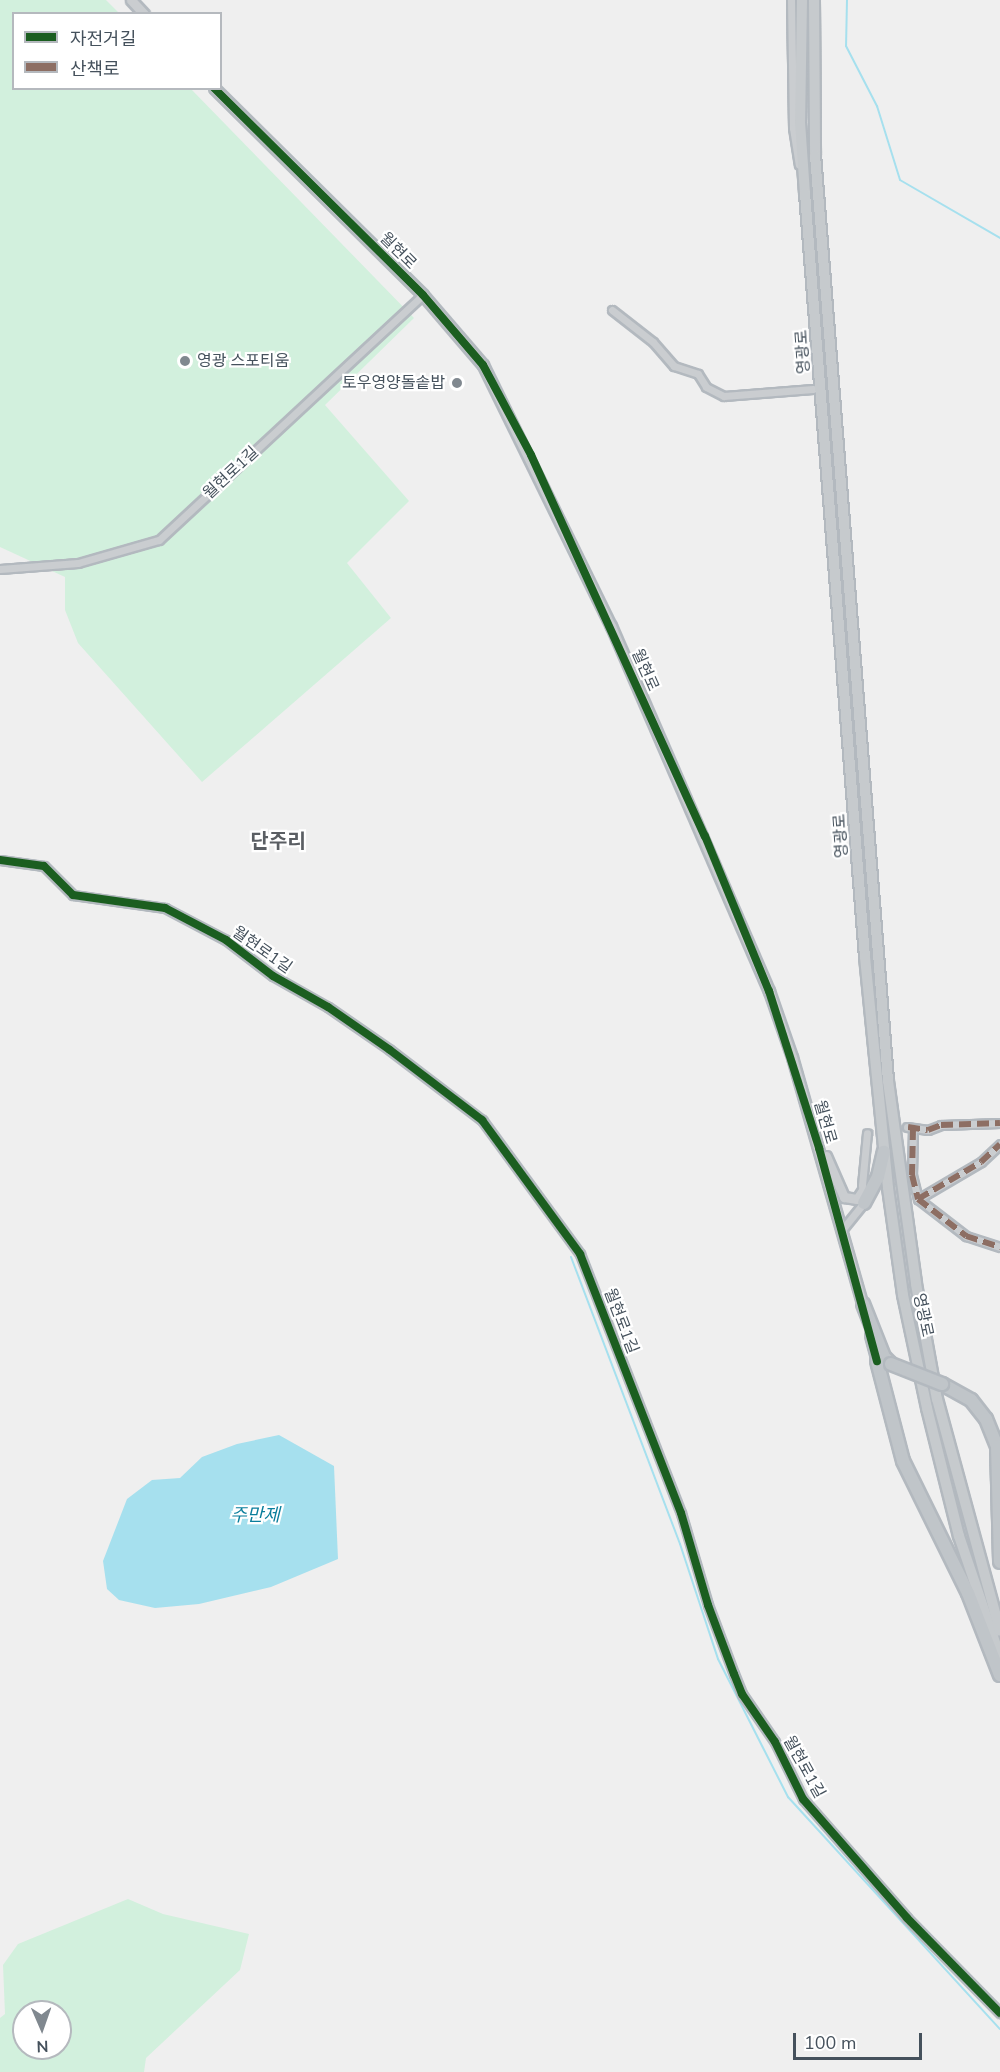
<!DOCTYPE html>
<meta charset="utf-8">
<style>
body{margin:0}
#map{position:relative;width:1000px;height:2072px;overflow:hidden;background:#efefef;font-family:"Nunito Sans","Noto Sans KR",sans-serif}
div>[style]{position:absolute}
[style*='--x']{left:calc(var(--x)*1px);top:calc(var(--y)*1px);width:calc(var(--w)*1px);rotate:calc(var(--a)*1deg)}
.green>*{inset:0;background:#d2f0dd}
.water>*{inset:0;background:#a6e0ee}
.stream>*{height:2px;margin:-1px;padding:0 1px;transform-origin:1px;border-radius:1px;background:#a6e0ee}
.minor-tunnel>*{height:7px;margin-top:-3.5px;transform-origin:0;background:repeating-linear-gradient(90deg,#cdcfd2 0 7px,transparent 0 10.5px)}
.roads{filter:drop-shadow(2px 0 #b3b9bf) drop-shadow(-2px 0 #b3b9bf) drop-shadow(0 2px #b3b9bf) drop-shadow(0 -2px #b3b9bf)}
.minor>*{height:7px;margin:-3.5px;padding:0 3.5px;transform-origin:3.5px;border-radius:3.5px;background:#cacdd0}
.tertiary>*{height:9px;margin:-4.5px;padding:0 4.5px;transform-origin:4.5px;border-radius:4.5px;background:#cacdd0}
.primary>*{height:10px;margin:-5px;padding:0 5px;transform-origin:5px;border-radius:5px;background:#c6cacd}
.trunk>*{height:12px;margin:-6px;padding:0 6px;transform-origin:6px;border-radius:6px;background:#c0c5c9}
.bridges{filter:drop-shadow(2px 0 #b3b9bf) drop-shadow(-2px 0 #b3b9bf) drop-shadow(0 2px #b3b9bf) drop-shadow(0 -2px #b3b9bf)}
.trunk-bridge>*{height:12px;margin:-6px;padding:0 6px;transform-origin:6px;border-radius:6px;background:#c0c5c9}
.quiet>*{height:6px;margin-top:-3px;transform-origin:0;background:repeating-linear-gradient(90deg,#8d6e63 0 12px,transparent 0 18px)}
.cycleway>*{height:8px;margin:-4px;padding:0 4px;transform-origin:4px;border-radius:4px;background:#1b5e20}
.dots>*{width:16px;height:16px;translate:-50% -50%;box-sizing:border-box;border:3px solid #fff;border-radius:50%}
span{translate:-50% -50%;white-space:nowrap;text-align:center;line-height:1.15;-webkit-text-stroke:4.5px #fff;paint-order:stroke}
.street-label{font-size:16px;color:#45515c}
.poi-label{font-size:16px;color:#45515c}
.left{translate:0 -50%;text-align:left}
.right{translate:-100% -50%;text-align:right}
.water-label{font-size:18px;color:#0a7e9c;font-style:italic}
.quarter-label{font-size:20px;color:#5a5e63;font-weight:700}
.legend{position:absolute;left:12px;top:12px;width:210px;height:78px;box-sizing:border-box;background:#fff;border:2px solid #b5b9be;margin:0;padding:8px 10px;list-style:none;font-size:18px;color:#45515c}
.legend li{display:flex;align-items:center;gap:12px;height:30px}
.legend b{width:30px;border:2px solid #b5b9be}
.north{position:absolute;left:12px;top:2000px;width:60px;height:60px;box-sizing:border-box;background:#fff;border:2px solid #b5b9be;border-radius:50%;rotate:178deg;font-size:16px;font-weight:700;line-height:24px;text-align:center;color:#45515c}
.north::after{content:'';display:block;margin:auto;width:21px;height:27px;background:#80888f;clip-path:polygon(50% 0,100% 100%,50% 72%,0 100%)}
.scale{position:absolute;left:793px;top:2033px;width:129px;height:27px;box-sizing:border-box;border:3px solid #45515c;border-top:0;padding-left:8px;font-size:18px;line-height:21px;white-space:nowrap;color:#45515c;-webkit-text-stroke:4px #fff;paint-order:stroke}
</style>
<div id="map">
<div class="green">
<i style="clip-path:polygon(0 0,106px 0,119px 13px,14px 14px,14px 88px,191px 89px,414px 318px,325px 405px,409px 501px,347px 563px,391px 618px,202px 782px,78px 643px,65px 610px,65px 577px,0 547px)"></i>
<i style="clip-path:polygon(evenodd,128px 1899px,163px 1914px,249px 1934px,240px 1970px,146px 2058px,144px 2072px,0 2072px,0 2018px,5px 2014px,3px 1965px,18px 1944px,128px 1899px,24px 2012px,60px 2012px,60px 2048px,24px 2048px,24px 2012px)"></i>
</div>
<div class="water">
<i style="clip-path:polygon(279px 1435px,334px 1466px,338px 1559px,271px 1587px,199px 1604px,155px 1608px,119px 1600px,107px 1589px,103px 1561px,127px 1499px,152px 1480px,180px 1478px,202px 1457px,237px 1444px)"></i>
</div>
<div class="stream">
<i style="--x:847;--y:0;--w:46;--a:91.2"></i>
<i style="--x:846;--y:46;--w:68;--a:62.7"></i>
<i style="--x:877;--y:106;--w:77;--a:72.7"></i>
<i style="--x:900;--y:180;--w:116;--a:30.1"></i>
<i style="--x:571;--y:1257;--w:307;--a:69.2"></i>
<i style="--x:680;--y:1544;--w:121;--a:71.7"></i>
<i style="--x:718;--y:1659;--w:155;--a:63.1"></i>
<i style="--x:788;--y:1797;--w:314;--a:47.6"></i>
</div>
<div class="minor-tunnel">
<i style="--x:867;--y:1133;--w:40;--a:-8.5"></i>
</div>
<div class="roads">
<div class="minor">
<i style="--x:791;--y:0;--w:128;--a:89.1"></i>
<i style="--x:793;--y:128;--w:37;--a:81"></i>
<i style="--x:612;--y:310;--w:52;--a:38"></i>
<i style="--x:653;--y:342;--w:32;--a:49"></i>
<i style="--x:674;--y:366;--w:25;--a:18"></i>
<i style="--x:698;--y:374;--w:15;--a:58"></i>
<i style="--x:706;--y:387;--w:20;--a:27"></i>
<i style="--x:724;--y:396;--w:89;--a:-4.5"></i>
<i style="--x:0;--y:569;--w:78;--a:-4.4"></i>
<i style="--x:78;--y:563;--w:84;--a:-15.9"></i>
<i style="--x:159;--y:540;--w:360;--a:-42.9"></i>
<i style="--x:0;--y:860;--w:44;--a:7.8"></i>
<i style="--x:44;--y:866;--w:41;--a:45"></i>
<i style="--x:73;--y:895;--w:93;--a:8"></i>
<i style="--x:165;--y:908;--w:69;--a:27.7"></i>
<i style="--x:226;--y:940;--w:59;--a:37.5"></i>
<i style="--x:273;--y:976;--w:63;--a:29.4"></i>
<i style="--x:328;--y:1007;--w:75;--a:34.7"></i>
<i style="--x:390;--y:1050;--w:116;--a:37.3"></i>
<i style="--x:482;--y:1120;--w:166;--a:53.8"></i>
<i style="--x:580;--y:1254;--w:278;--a:68.7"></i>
<i style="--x:681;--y:1513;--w:96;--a:73.6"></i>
<i style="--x:708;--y:1605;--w:74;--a:69.4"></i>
<i style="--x:734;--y:1674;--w:22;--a:68"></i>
<i style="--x:742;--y:1694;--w:58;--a:55.5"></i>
<i style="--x:775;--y:1742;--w:64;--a:63.8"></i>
<i style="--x:803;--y:1799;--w:158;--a:48.8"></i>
<i style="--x:907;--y:1918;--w:133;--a:45.6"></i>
<i style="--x:907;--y:1127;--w:21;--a:8"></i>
<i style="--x:928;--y:1130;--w:14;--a:-21"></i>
<i style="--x:941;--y:1125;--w:59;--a:-1.9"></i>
<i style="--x:913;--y:1128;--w:47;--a:91.2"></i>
<i style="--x:912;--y:1175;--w:25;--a:76"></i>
<i style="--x:918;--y:1199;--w:61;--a:37.6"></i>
<i style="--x:966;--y:1236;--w:36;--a:18"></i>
<i style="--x:918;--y:1199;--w:73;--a:-30.4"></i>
<i style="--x:981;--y:1162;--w:26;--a:-43"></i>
<i style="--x:841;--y:1231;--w:36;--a:-51"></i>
<i style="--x:864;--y:1203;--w:18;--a:-96"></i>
<i style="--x:862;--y:1185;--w:52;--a:-84.5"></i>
</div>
<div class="tertiary">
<i style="--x:131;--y:0;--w:19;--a:47"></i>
<i style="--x:214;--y:88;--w:294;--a:44.7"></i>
<i style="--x:423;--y:295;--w:92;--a:49.4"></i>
<i style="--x:483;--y:365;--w:291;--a:63.9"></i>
<i style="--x:611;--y:626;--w:398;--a:66.6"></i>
<i style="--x:769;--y:991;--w:70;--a:70.8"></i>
<i style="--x:792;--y:1057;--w:263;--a:74.1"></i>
<i style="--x:826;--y:1156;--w:45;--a:66.3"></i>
<i style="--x:844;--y:1197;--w:13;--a:9"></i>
<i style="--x:857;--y:1199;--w:11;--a:-56"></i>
<i style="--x:870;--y:1335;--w:27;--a:75"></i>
</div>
<div class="primary">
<i style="--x:802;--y:0;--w:122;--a:90.9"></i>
<i style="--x:800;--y:122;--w:71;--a:86"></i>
<i style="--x:805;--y:193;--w:766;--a:85.51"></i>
<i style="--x:865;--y:957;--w:232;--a:84.3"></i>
<i style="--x:888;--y:1188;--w:108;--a:82"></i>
<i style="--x:903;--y:1295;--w:116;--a:78"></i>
<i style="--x:927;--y:1408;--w:132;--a:76"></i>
<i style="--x:959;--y:1536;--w:128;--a:71.3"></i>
<i style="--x:814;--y:0;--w:155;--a:89.6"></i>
<i style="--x:815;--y:155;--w:929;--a:85.49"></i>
<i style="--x:888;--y:1081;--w:205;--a:82.1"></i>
<i style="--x:916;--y:1284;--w:117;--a:79.7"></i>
<i style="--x:937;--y:1399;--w:240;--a:74.8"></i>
</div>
<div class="trunk">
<i style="--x:864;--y:1203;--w:30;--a:-62"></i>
<i style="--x:878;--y:1177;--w:26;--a:-77"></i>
<i style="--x:863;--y:1304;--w:57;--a:68.4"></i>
<i style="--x:884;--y:1357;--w:10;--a:45"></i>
<i style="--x:877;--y:1361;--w:103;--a:75.4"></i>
<i style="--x:903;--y:1461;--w:147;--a:63.8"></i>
<i style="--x:968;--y:1593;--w:88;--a:68.7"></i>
<i style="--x:942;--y:1384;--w:33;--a:29"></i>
<i style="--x:971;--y:1400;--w:24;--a:52"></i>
<i style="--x:986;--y:1419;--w:29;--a:68"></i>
<i style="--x:997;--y:1446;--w:116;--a:88.5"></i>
</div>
</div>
<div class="bridges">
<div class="trunk-bridge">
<i style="--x:891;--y:1364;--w:55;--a:21.4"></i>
</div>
</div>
<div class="quiet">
<i style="--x:908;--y:1127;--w:20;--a:9"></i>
<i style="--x:928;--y:1130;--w:14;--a:-21"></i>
<i style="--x:941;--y:1125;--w:59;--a:-1.9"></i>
<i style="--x:913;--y:1128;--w:47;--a:91.2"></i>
<i style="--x:912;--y:1175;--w:25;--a:76"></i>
<i style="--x:918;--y:1199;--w:61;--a:37.6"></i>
<i style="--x:966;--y:1236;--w:36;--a:18"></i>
<i style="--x:918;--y:1199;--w:73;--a:-30.4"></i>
<i style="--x:981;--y:1162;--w:26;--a:-43"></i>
</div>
<div class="cycleway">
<i style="--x:214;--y:88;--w:294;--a:44.7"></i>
<i style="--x:423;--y:295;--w:92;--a:49.4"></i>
<i style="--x:483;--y:365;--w:102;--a:61.9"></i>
<i style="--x:531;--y:455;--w:419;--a:65.5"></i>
<i style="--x:705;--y:836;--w:168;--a:67.6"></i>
<i style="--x:769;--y:991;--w:165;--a:72.3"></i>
<i style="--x:819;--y:1148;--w:221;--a:74.8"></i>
<i style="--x:0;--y:860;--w:44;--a:7.8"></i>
<i style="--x:44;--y:866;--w:41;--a:45"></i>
<i style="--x:73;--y:895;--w:93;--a:8"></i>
<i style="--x:165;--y:908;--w:69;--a:27.7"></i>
<i style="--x:226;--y:940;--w:59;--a:37.5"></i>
<i style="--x:273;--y:976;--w:63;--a:29.4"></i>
<i style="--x:328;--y:1007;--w:75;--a:34.7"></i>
<i style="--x:390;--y:1050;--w:116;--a:37.3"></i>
<i style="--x:482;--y:1120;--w:166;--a:53.8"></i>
<i style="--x:580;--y:1254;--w:278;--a:68.7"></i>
<i style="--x:681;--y:1513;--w:96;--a:73.6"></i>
<i style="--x:708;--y:1605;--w:74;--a:69.4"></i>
<i style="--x:734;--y:1674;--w:22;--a:68"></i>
<i style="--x:742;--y:1694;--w:58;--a:55.5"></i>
<i style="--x:775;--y:1742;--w:64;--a:63.8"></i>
<i style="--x:803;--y:1799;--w:158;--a:48.8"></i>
<i style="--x:907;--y:1918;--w:133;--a:45.6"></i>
</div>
<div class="dots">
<i style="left:185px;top:361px;background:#80888f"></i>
<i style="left:457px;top:383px;background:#80888f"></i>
</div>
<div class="street-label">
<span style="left:398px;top:251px;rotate:45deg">월현로</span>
<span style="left:803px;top:352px;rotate:-94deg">영광로</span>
<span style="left:231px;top:473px;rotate:-43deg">월현로1길</span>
<span style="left:645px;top:670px;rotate:66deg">월현로</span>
<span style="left:841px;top:836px;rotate:-94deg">영광로</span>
<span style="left:262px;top:950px;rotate:35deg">월현로1길</span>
<span style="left:825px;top:1122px;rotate:74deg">월현로</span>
<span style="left:923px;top:1315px;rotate:78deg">영광로</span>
<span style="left:621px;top:1321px;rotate:69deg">월현로1길</span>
<span style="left:804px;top:1767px;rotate:61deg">월현로1길</span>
</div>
<div class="poi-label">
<span class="left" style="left:197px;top:361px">영광 스포티움</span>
<span class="right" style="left:445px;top:383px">토우영양돌솥밥</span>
</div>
<div class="water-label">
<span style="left:255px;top:1515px">주만제</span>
</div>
<div class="quarter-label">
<span style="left:278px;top:841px">단주리</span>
</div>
<ul class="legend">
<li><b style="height:8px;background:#1b5e20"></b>자전거길</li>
<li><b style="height:8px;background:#8d6e63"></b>산책로</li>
</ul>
<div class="north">N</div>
<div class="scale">100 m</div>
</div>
